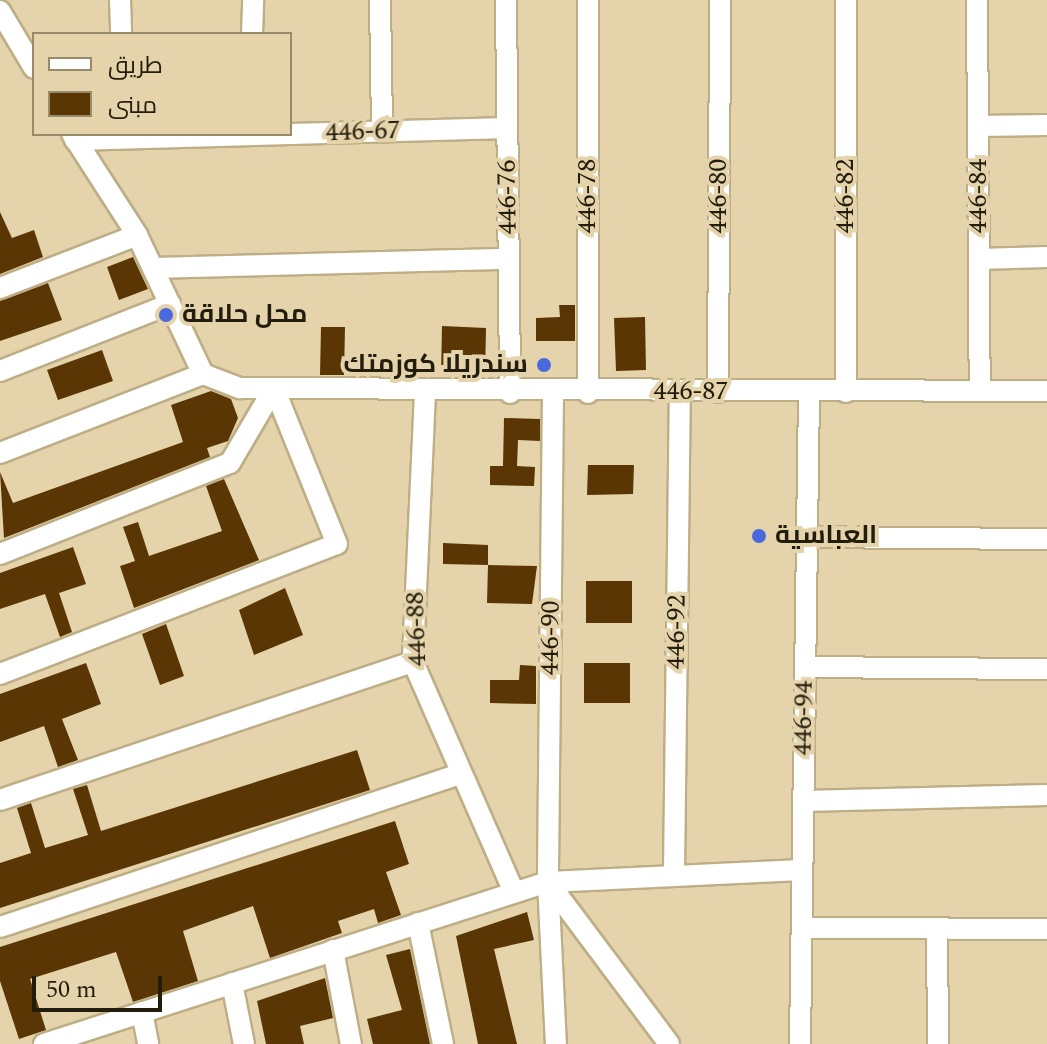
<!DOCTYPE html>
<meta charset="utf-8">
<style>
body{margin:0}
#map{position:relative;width:1047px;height:1044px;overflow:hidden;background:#e5d4ab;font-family:Spectral,Cairo,serif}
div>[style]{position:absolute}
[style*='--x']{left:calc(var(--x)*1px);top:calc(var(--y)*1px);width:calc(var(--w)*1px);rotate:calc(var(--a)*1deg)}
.building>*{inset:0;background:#593603}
.roads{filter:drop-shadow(2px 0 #beae86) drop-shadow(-2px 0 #beae86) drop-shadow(0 2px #beae86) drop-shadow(0 -2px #beae86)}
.minor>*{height:20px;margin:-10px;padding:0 10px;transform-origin:10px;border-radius:10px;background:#fff}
.dots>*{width:22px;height:22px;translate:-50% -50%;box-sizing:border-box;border:4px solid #e5d4ab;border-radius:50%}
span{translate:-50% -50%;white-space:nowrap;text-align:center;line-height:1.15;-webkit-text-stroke:8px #e5d4ab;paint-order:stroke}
.street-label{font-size:26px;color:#231d0d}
.poi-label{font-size:26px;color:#231d0d;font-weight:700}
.left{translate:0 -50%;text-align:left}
.right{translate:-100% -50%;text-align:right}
.legend{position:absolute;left:32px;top:32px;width:260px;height:104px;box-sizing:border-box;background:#e5d4ab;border:2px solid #978b6c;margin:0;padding:10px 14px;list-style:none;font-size:24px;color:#231d0d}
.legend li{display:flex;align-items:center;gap:16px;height:40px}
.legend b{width:40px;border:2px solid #978b6c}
.scale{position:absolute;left:32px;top:976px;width:130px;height:36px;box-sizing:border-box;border:4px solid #231d0d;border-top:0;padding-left:10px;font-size:24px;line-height:28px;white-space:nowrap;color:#231d0d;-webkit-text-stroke:6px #e5d4ab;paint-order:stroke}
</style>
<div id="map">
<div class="building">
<i style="clip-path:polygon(0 212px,12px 238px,34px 230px,43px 257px,0 274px)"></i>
<i style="clip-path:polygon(133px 257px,148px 289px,119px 300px,107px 267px)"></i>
<i style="clip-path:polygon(48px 283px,62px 320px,0 341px,0 301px)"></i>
<i style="clip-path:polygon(559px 305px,575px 305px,575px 341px,536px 341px,536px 318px,560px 317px)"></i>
<i style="clip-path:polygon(645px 317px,646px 370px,616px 371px,614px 318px)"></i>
<i style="clip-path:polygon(442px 326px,486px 328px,485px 376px,441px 376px)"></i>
<i style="clip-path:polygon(321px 327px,345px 327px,344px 375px,320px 375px)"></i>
<i style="clip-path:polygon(102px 350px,113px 381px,58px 400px,47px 370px)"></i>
<i style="clip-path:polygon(211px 391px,231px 399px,238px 418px,228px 441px,207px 448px,210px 457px,4px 538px,0 472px,13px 503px,183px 442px,171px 405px)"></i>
<i style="clip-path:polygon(504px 418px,540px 419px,540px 441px,518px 440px,517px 466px,535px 467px,534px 486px,490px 485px,490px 466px,503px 466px)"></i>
<i style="clip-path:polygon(588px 465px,634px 465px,633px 494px,587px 495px)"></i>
<i style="clip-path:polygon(224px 479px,259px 560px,134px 608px,120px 566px,135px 561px,123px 527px,138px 522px,149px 556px,222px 531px,206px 486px)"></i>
<i style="clip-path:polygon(443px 543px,488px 545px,488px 565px,443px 564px)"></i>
<i style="clip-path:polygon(73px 547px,86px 584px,59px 593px,72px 632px,60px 637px,45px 594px,0 609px,0 573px)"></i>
<i style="clip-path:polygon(488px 565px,537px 566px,532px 604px,487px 603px)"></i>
<i style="clip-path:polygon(586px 581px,632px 581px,632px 623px,586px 623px)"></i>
<i style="clip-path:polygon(285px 588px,303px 635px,254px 655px,239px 610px)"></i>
<i style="clip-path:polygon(166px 624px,184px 676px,160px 685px,142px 634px)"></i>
<i style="clip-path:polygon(86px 663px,101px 704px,62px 719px,78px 760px,58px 767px,44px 726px,0 742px,0 694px)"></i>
<i style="clip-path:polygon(584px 663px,630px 663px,630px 703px,584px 703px)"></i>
<i style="clip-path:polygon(520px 665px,536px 666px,536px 704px,490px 703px,490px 680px,519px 680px)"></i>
<i style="clip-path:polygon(357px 750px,370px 790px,0 908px,0 863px,31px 853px,17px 808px,31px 803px,45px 848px,88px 835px,73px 789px,87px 785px,101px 831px)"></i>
<i style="clip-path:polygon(395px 821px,409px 864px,386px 872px,401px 915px,378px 923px,374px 909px,338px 921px,342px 933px,270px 958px,253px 906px,183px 931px,198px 981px,133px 1002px,116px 952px,30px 979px,46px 1030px,19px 1039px,0 981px,0 947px)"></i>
<i style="clip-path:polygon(527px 912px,534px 940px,494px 949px,517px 1044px,478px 1044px,456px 936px)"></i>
<i style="clip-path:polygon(410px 949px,430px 1044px,373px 1044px,367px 1019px,402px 1010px,386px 955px)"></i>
<i style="clip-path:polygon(325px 978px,333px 1018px,300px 1026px,304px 1044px,266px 1044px,257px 1001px)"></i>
</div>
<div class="roads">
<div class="minor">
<i style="--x:120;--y:0;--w:34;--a:88"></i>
<i style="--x:380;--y:0;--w:132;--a:89.1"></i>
<i style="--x:506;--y:0;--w:393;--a:89.4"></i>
<i style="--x:588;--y:0;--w:393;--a:90"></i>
<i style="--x:846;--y:0;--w:392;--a:90"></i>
<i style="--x:977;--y:0;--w:391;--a:89.6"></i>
<i style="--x:0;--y:11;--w:66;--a:59.2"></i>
<i style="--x:252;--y:34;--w:34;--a:-88"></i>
<i style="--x:978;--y:126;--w:69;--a:-0.8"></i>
<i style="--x:72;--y:134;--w:120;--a:57.2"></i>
<i style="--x:137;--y:235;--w:154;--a:64.6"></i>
<i style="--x:203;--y:374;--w:40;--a:21"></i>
<i style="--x:240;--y:388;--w:807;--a:0.21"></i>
<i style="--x:75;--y:140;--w:432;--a:-1.6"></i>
<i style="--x:979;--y:259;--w:68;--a:-1.7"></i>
<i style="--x:153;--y:268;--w:355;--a:-1.5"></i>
<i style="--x:0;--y:288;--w:147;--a:-21.1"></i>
<i style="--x:0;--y:371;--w:183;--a:-21.5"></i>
<i style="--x:718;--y:392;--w:392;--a:-89.7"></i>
<i style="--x:425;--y:393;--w:269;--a:92.6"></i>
<i style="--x:413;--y:662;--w:251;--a:66.3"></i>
<i style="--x:553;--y:393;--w:489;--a:90.6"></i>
<i style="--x:548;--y:882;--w:162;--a:87.2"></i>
<i style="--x:0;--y:453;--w:218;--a:-21.3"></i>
<i style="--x:807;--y:537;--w:240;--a:0.5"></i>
<i style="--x:0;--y:554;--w:247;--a:-21.6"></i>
<i style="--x:230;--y:463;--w:87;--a:-59.6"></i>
<i style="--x:805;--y:667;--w:242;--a:0.5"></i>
<i style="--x:0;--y:674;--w:361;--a:-21.1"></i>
<i style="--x:337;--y:544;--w:168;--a:-112"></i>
<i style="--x:0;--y:800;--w:435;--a:-18.5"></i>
<i style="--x:803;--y:801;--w:244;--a:-1.4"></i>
<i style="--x:674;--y:872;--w:480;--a:-89.3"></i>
<i style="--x:548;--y:882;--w:202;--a:53.2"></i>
<i style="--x:418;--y:923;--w:124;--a:78.3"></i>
<i style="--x:0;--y:927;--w:485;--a:-18.4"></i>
<i style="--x:802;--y:928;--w:245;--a:0.2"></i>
<i style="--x:937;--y:928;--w:116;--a:89.5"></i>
<i style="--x:333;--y:950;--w:96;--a:79.2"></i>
<i style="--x:232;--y:983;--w:62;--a:78.9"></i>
<i style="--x:142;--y:1012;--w:33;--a:79"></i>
<i style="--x:44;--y:1044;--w:529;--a:-17.82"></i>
<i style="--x:548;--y:882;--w:254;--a:-2.7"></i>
<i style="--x:800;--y:1044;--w:652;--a:-89.21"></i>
</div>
</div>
<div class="dots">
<i style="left:166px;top:315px;background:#4969dd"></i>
<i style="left:544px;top:365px;background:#4969dd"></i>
<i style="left:759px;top:536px;background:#4969dd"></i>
</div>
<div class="street-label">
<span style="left:363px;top:132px;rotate:-2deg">446-67</span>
<span style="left:588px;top:196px;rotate:-90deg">446-78</span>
<span style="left:719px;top:196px;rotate:-90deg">446-80</span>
<span style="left:846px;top:196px;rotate:-90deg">446-82</span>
<span style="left:979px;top:196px;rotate:-90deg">446-84</span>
<span style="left:508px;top:197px;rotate:-91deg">446-76</span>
<span style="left:691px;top:392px">446-87</span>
<span style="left:417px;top:629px;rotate:-92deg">446-88</span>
<span style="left:677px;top:632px;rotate:-89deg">446-92</span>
<span style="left:551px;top:638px;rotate:-89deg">446-90</span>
<span style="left:804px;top:718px;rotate:-89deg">446-94</span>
</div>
<div class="poi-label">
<span class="left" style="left:182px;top:315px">محل حلاقة</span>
<span class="right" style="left:528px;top:365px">سندريلا كوزمتك</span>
<span class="left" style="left:775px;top:536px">العباسية</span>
</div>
<ul class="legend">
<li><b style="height:10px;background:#fff"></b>طريق</li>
<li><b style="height:22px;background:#593603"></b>مبنى</li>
</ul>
<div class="scale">50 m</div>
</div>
